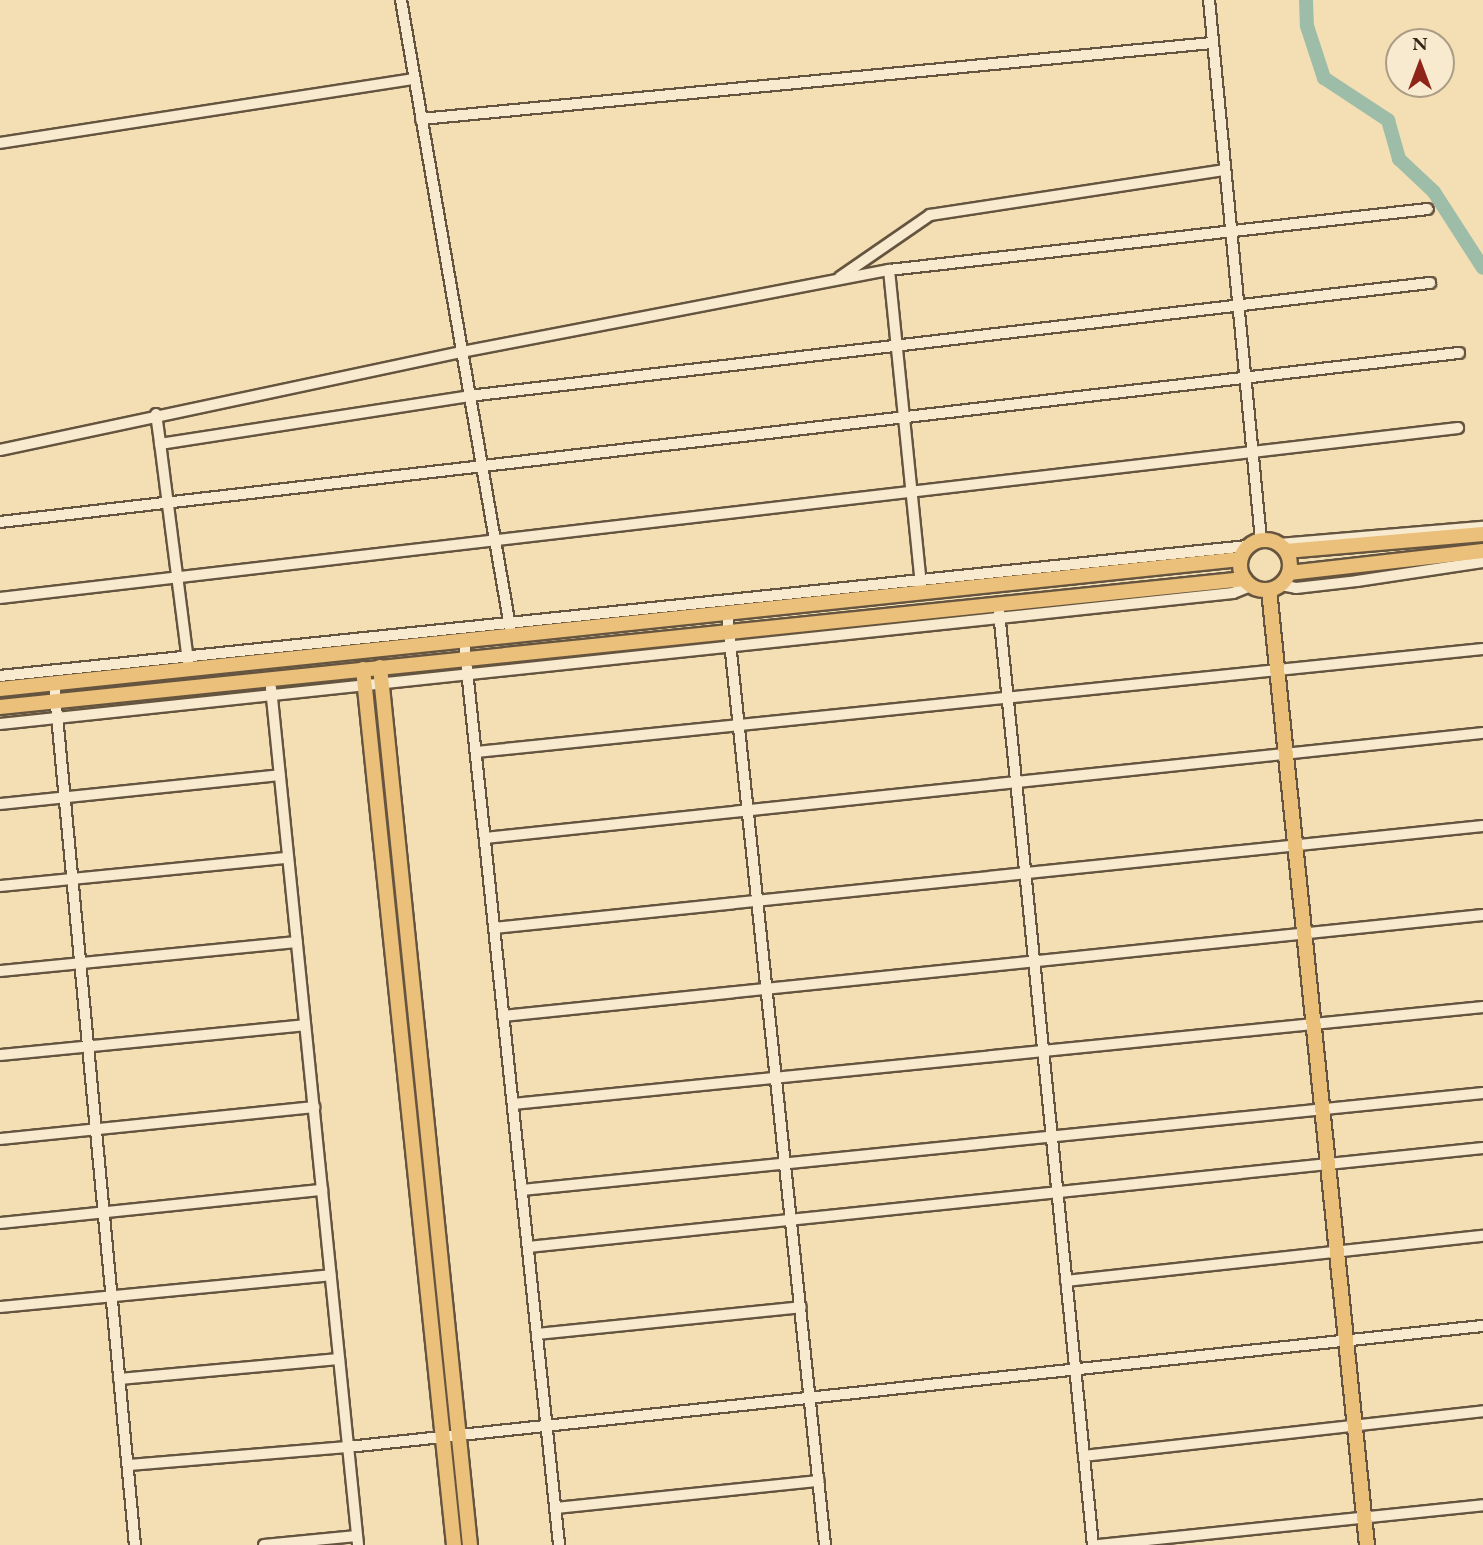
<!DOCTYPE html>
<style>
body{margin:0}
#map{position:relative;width:1483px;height:1545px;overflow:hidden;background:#f3dfb3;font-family:"EB Garamond",serif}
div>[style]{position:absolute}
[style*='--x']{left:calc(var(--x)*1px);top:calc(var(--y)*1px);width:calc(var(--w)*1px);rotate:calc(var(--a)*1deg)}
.river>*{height:14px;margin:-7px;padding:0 7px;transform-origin:7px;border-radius:7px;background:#9dbda8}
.roads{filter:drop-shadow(2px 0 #65543f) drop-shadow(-2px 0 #65543f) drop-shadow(0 2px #65543f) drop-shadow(0 -2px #65543f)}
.minor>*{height:10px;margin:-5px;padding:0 5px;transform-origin:5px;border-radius:5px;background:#f7eace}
.major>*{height:14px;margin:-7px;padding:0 7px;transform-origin:7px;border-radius:7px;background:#eac07a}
.major>.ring{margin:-7px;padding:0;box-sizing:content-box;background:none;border:14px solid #eac07a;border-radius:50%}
span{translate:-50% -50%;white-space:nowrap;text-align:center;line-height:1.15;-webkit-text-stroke:7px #f7eace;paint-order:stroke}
.north{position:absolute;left:1385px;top:28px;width:70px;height:70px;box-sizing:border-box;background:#f7eace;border:2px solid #aa9c85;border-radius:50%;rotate:0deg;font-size:19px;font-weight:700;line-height:28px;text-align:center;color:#362618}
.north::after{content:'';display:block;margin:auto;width:24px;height:32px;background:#8f2418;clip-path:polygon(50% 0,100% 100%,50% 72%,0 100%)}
</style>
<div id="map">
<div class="river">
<i style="--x:1306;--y:0;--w:26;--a:88"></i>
<i style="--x:1307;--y:26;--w:55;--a:71.9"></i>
<i style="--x:1324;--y:78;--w:77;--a:33.3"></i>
<i style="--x:1388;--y:120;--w:41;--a:74.2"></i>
<i style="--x:1399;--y:159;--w:48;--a:43.3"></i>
<i style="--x:1434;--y:192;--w:90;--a:57.2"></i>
</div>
<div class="roads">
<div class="minor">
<i style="--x:401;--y:0;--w:642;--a:80.13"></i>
<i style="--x:1209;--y:0;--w:542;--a:84.5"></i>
<i style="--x:421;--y:119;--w:795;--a:-5.49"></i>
<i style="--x:0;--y:143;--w:419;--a:-8.8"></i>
<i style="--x:889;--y:270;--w:319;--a:84.2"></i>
<i style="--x:840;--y:277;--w:109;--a:-34.6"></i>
<i style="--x:930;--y:215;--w:297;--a:-8.7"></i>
<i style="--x:156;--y:414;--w:30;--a:82"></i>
<i style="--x:0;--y:450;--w:472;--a:-12"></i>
<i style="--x:462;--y:352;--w:435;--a:-10.9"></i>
<i style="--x:889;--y:270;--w:542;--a:-6.46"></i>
<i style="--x:0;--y:522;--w:1469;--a:-6.61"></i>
<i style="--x:1279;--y:544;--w:205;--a:-4.8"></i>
<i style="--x:1281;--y:585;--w:15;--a:11"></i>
<i style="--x:1296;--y:588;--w:61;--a:-6.5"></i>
<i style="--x:1357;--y:581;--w:127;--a:-8.6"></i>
<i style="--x:0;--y:598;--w:1468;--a:-6.65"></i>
<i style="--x:999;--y:612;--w:938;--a:84.25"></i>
<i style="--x:727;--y:614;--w:936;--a:83.99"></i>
<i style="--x:464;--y:642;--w:908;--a:83.99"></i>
<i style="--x:189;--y:669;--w:227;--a:-97.3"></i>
<i style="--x:160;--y:444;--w:313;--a:-8.8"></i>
<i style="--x:469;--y:396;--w:968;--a:-6.71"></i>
<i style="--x:0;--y:676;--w:1255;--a:-5.95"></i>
<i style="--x:54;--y:684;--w:865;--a:84.63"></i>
<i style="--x:271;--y:688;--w:861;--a:84.2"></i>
<i style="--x:0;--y:724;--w:1240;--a:-6.06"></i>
<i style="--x:1233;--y:593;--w:18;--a:-22"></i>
<i style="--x:476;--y:752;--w:1012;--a:-5.84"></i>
<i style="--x:0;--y:804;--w:281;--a:-5.9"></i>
<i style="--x:485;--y:838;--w:1004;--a:-6.01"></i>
<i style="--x:0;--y:886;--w:289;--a:-5.6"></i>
<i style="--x:494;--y:928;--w:994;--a:-5.89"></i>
<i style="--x:0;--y:971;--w:298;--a:-5.6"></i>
<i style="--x:503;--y:1016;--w:985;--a:-5.88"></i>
<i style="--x:0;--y:1055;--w:306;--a:-5.6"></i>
<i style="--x:513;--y:1104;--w:975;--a:-5.71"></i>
<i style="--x:0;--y:1139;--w:316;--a:-5.8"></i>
<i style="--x:522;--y:1190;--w:966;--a:-5.76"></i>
<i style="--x:0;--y:1223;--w:324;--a:-5.9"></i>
<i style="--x:528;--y:1247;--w:960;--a:-5.92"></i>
<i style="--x:1066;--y:1281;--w:419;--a:-6.2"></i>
<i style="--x:0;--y:1307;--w:332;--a:-5.5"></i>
<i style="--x:537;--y:1334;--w:265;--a:-5.8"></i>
<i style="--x:119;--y:1379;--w:221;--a:-5.2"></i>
<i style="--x:1084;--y:1456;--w:402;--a:-6.4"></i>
<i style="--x:128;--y:1465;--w:221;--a:-4.7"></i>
<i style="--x:348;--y:1447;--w:1141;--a:-6.09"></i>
<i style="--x:556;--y:1508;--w:264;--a:-5.9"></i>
<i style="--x:264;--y:1545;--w:93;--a:-5.5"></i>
<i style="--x:1099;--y:1545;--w:386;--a:-5.9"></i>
</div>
<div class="major">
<i class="ring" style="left:1240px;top:540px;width:36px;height:36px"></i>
<i style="--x:1286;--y:551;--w:198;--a:-4.9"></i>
<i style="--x:1289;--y:573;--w:195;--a:-6.5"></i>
<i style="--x:1269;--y:590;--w:960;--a:84.14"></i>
<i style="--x:380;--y:667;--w:883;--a:84.15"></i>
<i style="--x:363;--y:669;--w:881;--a:84.07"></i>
<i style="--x:0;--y:689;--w:1247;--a:-5.98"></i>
<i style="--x:0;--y:707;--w:1251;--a:-5.87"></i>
</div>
</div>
<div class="north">N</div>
</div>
